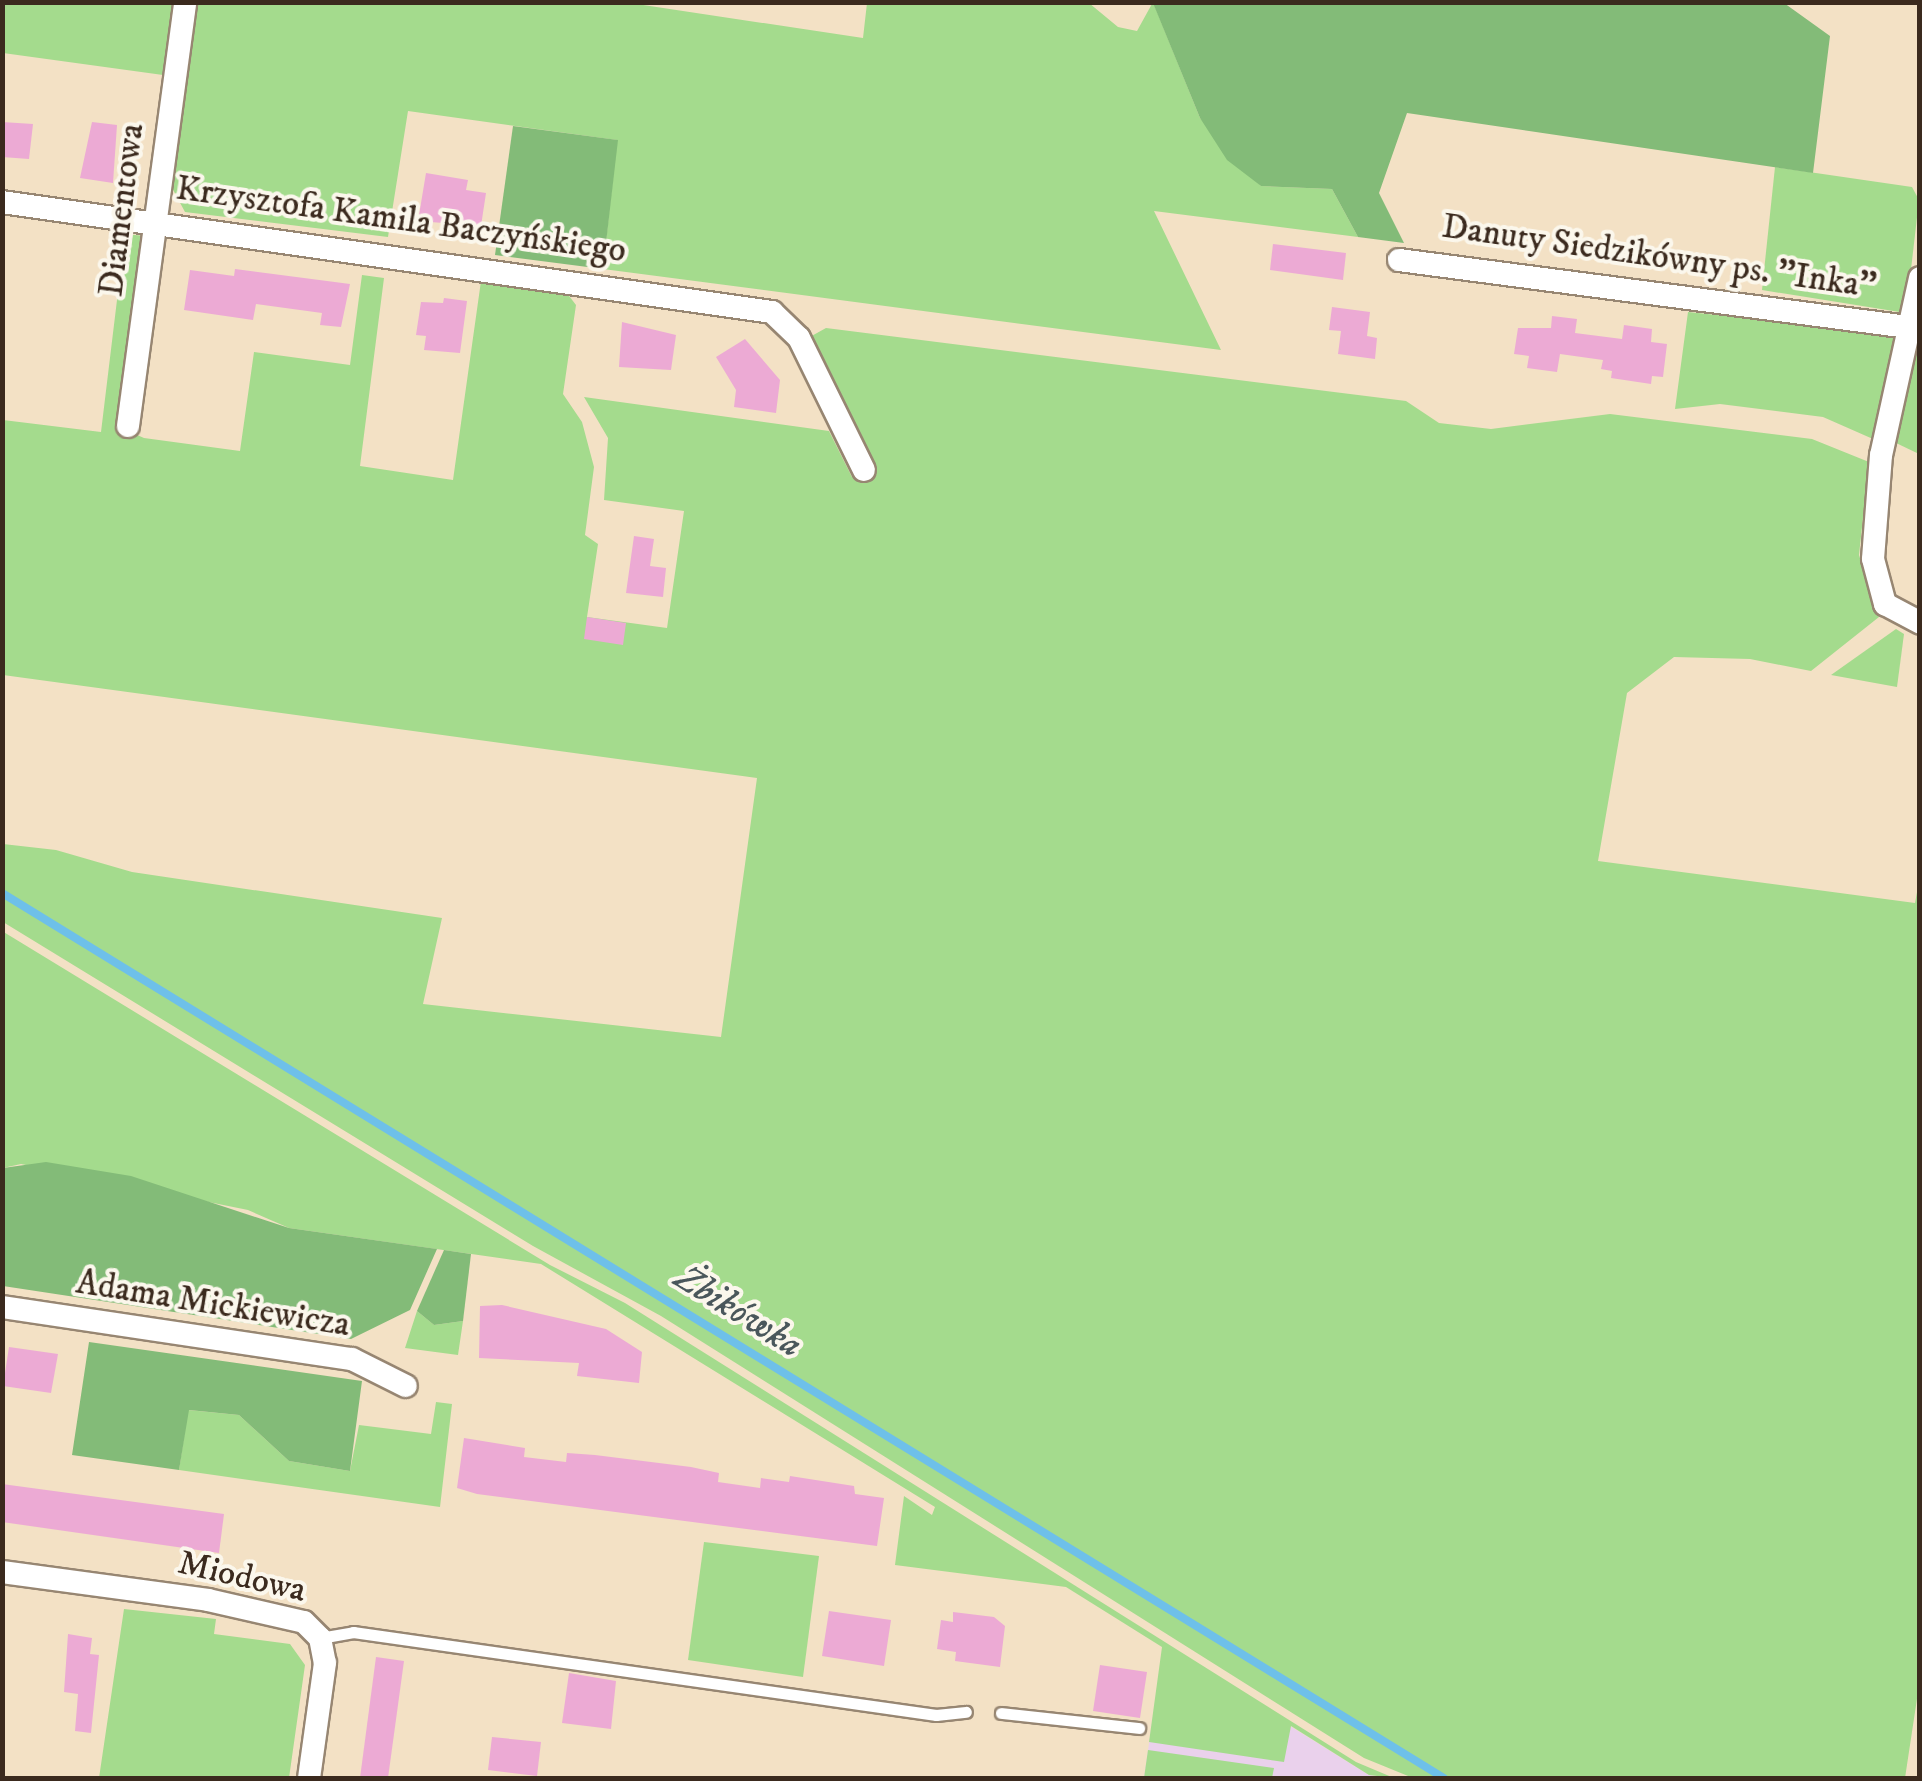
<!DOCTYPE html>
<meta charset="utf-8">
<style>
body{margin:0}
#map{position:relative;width:1922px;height:1781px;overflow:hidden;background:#f3e1c5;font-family:"IM FELL DW Pica",serif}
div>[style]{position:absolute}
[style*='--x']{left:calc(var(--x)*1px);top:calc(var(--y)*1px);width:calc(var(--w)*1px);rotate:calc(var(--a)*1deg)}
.built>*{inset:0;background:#ead1ec}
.green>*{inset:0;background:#a4db8d}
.forest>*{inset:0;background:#83bb78}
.stream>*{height:8px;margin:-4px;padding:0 4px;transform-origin:4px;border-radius:4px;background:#6ec0e9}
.building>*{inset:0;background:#ecaad4}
.roads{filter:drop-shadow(2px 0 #978672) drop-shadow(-2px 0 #978672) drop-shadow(0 2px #978672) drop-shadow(0 -2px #978672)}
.service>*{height:11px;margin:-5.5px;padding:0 5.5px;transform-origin:5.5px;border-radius:5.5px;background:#fff}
.minor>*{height:22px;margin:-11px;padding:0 11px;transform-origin:11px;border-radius:11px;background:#fff}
span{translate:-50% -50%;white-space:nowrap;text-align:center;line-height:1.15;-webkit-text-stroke:8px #fbf7ec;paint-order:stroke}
.street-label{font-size:35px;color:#3b2a1e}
.water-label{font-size:38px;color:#4a575b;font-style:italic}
.frame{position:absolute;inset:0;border:5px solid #3b2a1e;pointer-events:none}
</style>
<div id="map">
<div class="built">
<i style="clip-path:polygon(1163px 1647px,1369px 1775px,1394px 1778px,1144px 1778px)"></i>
</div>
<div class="green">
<i style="clip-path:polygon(3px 2px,173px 3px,163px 75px,3px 53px)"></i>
<i style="clip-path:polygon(1153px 2px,1200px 118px,1261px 186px,1332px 189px,1358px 237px,1154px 211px,1221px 350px,603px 269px,617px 140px,408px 111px,388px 237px,185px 212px,170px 184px,196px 3px,630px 3px,863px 38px,867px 3px,1089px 3px,1118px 27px,1137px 31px)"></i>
<i style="clip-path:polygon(1775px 167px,1912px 187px,1919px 200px,1906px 313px,1762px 290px)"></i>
<i style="clip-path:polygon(125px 234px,145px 236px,119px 427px,144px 438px,240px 451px,254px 352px,350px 365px,362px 275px,384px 278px,360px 466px,453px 480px,481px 281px,566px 292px,576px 305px,563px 394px,582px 422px,594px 467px,585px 535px,598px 544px,587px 617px,667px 628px,684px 511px,604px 500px,608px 438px,584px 397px,829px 431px,852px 477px,871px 469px,808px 338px,826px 328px,1406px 401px,1439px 423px,1491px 429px,1610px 414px,1812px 439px,1869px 462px,1859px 555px,1879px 617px,1811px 671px,1750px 659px,1674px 657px,1627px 693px,1598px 861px,1915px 903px,1919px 881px,1920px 1679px,1905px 1778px,1413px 1778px,1364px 1758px,661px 1316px,533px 1246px,3px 922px,3px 844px,56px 850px,132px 872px,442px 918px,423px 1004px,721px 1037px,757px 778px,3px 675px,3px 420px,101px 432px)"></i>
<i style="clip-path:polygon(1688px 312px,1900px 334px,1873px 439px,1823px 417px,1720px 404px,1675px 409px)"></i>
<i style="clip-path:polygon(1919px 329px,1919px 454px,1894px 442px)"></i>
<i style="clip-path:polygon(1896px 629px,1904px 634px,1897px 687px,1831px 675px)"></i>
<i style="clip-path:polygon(2px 931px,550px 1265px,625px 1303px,1356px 1762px,1394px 1778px,1369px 1775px,1291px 1726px,1284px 1762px,1149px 1742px,1162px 1647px,1066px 1587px,895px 1565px,904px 1496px,932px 1515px,935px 1507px,541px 1264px,289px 1228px,248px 1210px,21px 1164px,3px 1168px)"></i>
<i style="clip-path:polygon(417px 1311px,434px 1325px,463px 1321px,458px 1355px,405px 1348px)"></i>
<i style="clip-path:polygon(436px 1402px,452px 1404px,440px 1507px,179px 1470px,188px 1410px,239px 1415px,289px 1461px,350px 1471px,359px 1425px,431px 1434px)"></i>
<i style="clip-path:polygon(704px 1542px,819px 1556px,803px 1677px,688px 1660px)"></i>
<i style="clip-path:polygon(124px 1609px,216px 1619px,214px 1634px,290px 1644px,305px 1665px,289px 1778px,99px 1778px)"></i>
<i style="clip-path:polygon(1148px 1750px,1274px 1768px,1272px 1778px,1144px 1778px)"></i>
</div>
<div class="forest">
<i style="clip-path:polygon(1153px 3px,1784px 3px,1830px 36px,1813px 173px,1407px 113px,1379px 193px,1404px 243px,1358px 237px,1332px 189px,1261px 186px,1227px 160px,1200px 118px)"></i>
<i style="clip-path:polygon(513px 126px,618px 140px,603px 269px,495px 255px)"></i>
<i style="clip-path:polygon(46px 1162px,131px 1176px,289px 1228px,437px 1249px,410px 1310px,351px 1339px,3px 1286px,3px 1168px)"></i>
<i style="clip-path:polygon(444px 1250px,471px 1254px,463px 1321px,434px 1325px,417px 1311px)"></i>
<i style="clip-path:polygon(89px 1342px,362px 1381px,350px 1471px,289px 1461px,239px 1415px,189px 1410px,179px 1470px,72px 1455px)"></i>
</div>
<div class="stream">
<i style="--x:2;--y:893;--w:1692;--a:31.54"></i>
</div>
<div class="building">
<i style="clip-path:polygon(2px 122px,33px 124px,29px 159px,2px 157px)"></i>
<i style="clip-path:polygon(92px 122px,117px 125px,113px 183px,80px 178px)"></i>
<i style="clip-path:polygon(426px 173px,468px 180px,466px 190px,486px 193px,481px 226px,418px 221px)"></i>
<i style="clip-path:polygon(1273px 244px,1346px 253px,1343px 280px,1270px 270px)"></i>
<i style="clip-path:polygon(235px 269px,350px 284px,341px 327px,320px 325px,322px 313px,256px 304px,253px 320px,184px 310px,190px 270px,234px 276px)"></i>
<i style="clip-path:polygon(444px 298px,467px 301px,460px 353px,424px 350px,426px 336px,416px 335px,421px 302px,443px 303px)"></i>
<i style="clip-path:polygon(1332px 307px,1370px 312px,1367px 336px,1377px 338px,1375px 359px,1338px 354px,1341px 331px,1329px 330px)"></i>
<i style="clip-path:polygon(1552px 316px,1577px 319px,1575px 333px,1622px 339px,1624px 325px,1652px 329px,1651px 342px,1667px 344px,1663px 377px,1652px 376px,1651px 384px,1611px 378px,1612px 371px,1601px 369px,1603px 360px,1560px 354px,1557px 372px,1527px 368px,1529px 356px,1514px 354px,1518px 328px,1551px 328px)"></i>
<i style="clip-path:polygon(622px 322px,676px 335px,671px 370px,619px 367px)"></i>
<i style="clip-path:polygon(745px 339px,780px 380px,776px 413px,734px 407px,736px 390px,716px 357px)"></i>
<i style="clip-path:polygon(634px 536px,654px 539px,650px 566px,666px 568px,663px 597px,626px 593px)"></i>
<i style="clip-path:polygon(587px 617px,626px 623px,623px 645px,584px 639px)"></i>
<i style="clip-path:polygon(502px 1305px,606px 1329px,642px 1352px,639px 1383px,577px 1376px,579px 1363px,479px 1358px,480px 1306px)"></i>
<i style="clip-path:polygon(9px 1347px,58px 1354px,51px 1393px,3px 1386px)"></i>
<i style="clip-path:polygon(464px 1438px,525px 1448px,524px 1457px,566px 1462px,567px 1453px,595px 1455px,691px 1467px,719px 1473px,718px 1482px,760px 1488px,761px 1478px,789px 1482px,790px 1476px,854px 1486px,855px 1494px,884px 1498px,877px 1546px,477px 1494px,457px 1488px)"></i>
<i style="clip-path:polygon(2px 1484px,224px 1514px,219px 1553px,2px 1522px)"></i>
<i style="clip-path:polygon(829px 1611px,891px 1620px,884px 1666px,822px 1656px)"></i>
<i style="clip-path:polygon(953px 1612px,994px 1617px,1005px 1626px,1000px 1667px,955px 1661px,956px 1652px,937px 1649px,941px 1620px,953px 1622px)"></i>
<i style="clip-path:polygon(68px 1634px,92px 1638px,90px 1654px,99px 1655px,91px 1733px,75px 1731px,78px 1694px,64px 1692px)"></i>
<i style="clip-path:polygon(376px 1657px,404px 1661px,388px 1778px,360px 1778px)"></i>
<i style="clip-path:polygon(1100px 1665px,1147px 1672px,1140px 1718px,1093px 1711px)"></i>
<i style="clip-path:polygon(569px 1673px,616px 1681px,611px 1729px,562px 1723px)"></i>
<i style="clip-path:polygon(492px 1737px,541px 1742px,537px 1776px,488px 1770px)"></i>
</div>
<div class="roads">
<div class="service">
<i style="--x:320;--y:1638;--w:34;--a:-10"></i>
<i style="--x:353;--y:1632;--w:589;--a:8.1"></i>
<i style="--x:936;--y:1715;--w:30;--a:-6"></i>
<i style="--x:1001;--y:1713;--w:139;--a:6.2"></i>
</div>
<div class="minor">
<i style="--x:2;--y:202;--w:778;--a:8.13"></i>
<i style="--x:772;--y:312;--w:37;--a:44"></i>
<i style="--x:799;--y:338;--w:147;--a:63.8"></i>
<i style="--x:1399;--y:260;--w:513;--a:7.5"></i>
<i style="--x:1920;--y:278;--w:181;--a:102.4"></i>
<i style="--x:1881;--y:455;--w:104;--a:94.4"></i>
<i style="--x:1873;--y:559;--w:47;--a:75.1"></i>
<i style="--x:1885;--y:604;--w:40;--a:28"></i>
<i style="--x:128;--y:426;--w:428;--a:-82.3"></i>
<i style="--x:2;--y:1307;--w:354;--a:8.5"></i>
<i style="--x:352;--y:1359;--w:60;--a:26.6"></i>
<i style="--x:2;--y:1572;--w:208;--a:7.7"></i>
<i style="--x:208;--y:1600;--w:98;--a:12.9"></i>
<i style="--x:304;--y:1622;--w:23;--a:45"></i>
<i style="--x:320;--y:1638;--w:25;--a:79"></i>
<i style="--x:325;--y:1663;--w:116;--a:97.9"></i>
</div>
</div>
<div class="street-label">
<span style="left:122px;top:210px;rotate:-83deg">Diamentowa</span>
<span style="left:401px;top:220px;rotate:8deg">Krzysztofa Kamila Baczyńskiego</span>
<span style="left:1659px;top:257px;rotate:8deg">Danuty Siedzikówny ps. "Inka"</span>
<span style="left:213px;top:1304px;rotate:9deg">Adama Mickiewicza</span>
<span style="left:242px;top:1577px;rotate:13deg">Miodowa</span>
</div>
<div class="water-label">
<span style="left:738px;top:1312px;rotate:32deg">Żbikówka</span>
</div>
<div class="frame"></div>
</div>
